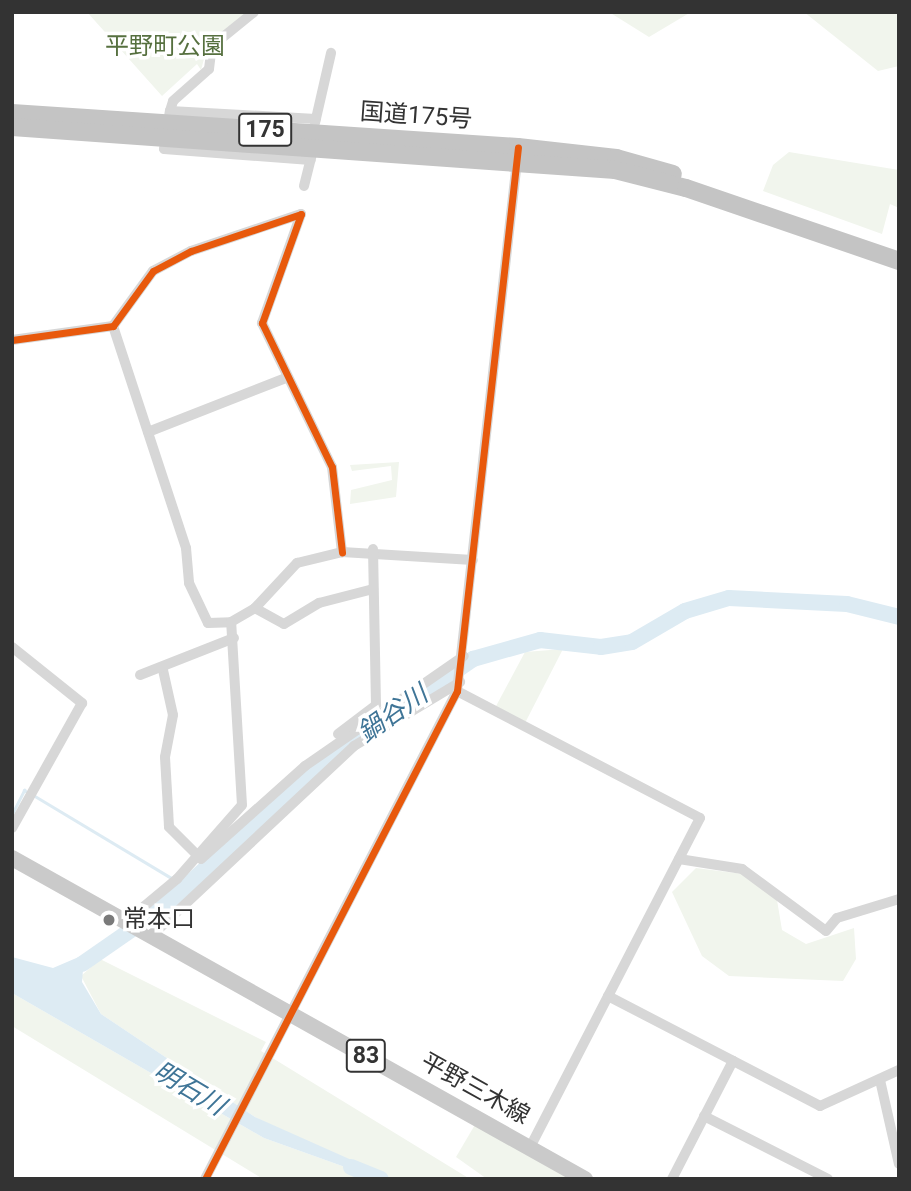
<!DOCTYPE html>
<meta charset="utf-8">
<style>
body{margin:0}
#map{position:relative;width:911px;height:1191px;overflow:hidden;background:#fff;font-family:Roboto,"Noto Sans JP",sans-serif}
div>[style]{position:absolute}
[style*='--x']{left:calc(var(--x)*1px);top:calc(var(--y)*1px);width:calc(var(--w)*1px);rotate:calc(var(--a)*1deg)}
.green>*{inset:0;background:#f1f5ed}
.water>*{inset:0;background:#ddebf3}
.stream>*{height:2.5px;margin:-1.25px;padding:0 1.25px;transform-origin:1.25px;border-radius:1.25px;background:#ddebf3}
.river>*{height:16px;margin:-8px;padding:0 8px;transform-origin:8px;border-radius:8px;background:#ddebf3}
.street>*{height:10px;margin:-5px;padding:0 5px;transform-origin:5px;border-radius:5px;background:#d7d7d7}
.primary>*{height:16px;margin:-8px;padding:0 8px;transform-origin:8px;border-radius:8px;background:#cacaca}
.highway>*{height:18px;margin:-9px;padding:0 9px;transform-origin:9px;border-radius:9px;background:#c4c4c4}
.cycleway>*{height:7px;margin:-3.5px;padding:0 3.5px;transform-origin:3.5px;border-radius:3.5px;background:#e8590c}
.dots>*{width:19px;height:19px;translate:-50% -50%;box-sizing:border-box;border:4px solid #fff;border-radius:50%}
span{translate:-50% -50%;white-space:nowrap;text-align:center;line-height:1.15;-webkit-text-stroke:7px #fff;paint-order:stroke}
.shield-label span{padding:2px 5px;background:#fff;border:2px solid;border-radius:5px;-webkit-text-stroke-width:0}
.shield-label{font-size:23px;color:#333;font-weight:700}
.park-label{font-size:24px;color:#56703f}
.street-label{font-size:24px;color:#333}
.poi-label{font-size:24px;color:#333}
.left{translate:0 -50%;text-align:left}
.water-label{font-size:26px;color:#3f7597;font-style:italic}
.frame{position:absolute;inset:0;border:14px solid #333;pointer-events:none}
</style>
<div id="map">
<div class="green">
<i style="clip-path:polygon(87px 12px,249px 12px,208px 44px,201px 70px,197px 64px,162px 96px)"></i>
<i style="clip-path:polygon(609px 12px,691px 12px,649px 37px)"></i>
<i style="clip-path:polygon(804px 12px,899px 12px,899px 66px,878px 71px)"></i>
<i style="clip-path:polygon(789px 152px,899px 170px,899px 208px,890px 204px,882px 234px,763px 191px,773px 165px)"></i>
<i style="clip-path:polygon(399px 462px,396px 497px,350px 504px,351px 490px,392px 480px,391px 466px,352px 471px,350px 465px)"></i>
<i style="clip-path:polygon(563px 649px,525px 723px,495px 708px,525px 652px)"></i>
<i style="clip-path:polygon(696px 868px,743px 874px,777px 900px,782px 930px,806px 944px,854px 928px,856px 959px,843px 981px,729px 976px,702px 956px,672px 892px)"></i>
<i style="clip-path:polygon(100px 959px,266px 1042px,261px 1051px,470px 1179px,263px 1179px,12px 1026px,12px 993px,264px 1138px,370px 1176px,255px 1117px,101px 1014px,81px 976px)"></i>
<i style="clip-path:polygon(476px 1123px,570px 1179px,487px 1179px,456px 1157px)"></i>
</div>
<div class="water">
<i style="clip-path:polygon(95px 950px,100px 959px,83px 970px,82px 982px,101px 1014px,255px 1117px,374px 1170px,370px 1176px,264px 1138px,12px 993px,12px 957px,53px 968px)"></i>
</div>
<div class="stream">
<i style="--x:35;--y:796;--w:161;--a:31"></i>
<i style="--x:12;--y:814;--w:27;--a:-63"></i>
<i style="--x:24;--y:790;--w:6;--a:31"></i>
</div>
<div class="river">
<i style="--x:82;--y:964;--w:96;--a:-34.8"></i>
<i style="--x:161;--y:909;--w:211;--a:-42.3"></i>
<i style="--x:317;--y:767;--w:190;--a:-34.7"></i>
<i style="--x:473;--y:659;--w:70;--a:-15.8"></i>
<i style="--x:540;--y:640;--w:61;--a:6.5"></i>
<i style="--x:601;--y:647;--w:31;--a:-9"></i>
<i style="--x:632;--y:642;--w:61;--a:-30.3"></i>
<i style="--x:685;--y:611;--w:46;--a:-16.5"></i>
<i style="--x:729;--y:598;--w:118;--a:2.9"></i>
<i style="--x:847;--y:604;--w:54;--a:14"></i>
<i style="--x:351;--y:1167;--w:32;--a:22"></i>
</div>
<div class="street">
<i style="--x:170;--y:111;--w:10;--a:-73"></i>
<i style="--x:173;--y:101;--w:48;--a:-41.6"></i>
<i style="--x:209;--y:69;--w:23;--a:-83"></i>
<i style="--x:212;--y:46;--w:54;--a:-39"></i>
<i style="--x:168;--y:123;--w:12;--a:-81"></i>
<i style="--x:170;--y:111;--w:146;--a:3.1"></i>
<i style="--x:315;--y:123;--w:72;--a:-77.1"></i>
<i style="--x:166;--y:137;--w:12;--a:99"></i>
<i style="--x:164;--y:149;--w:147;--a:4.3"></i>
<i style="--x:304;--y:186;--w:33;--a:-76"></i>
<i style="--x:113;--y:326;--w:234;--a:71.8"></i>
<i style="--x:186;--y:548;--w:35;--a:85"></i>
<i style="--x:189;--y:583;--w:44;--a:64.6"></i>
<i style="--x:208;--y:623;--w:23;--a:-2"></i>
<i style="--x:231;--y:622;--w:28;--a:-30"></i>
<i style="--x:255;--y:608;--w:62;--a:-47"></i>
<i style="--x:297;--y:563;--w:46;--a:-13.7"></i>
<i style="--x:342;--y:552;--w:131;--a:3.5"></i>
<i style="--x:12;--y:340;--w:102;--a:-7.9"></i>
<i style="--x:113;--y:326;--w:68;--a:-54"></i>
<i style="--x:153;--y:271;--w:43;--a:-27.8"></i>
<i style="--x:191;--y:251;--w:116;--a:-18.6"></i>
<i style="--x:301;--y:214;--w:116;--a:109.7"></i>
<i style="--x:262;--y:323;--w:160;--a:64.1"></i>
<i style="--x:332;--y:467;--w:86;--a:83.3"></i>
<i style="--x:148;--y:432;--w:148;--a:-21.4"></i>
<i style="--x:255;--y:608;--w:33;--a:29"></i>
<i style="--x:284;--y:624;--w:41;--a:-31"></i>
<i style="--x:319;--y:603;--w:56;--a:-14.5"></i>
<i style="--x:12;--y:647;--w:90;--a:38.7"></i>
<i style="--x:82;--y:703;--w:143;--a:119.2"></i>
<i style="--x:163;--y:670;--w:46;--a:77.5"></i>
<i style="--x:173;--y:715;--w:43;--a:100.8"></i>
<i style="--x:165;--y:757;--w:70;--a:86.7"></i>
<i style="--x:169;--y:827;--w:45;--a:45"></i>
<i style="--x:201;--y:859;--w:140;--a:-41.8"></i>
<i style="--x:305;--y:766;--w:193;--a:-34.7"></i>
<i style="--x:140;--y:675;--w:101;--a:-21.5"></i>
<i style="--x:457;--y:691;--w:274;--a:27.6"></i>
<i style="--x:700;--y:818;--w:369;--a:117.3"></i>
<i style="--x:338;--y:734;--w:48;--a:-37.3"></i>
<i style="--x:376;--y:705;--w:156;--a:-91.1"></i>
<i style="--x:679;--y:859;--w:64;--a:9"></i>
<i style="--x:742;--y:869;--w:104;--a:36.4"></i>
<i style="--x:826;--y:931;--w:17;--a:-50"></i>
<i style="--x:837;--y:918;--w:65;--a:-17"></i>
<i style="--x:124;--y:923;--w:69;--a:-39.7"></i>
<i style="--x:177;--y:879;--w:98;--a:-48.7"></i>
<i style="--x:242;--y:805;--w:183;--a:-93.4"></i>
<i style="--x:150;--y:937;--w:279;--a:-43.1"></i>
<i style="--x:354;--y:746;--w:124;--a:-31.1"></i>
<i style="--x:608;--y:996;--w:239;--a:27.4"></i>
<i style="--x:820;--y:1106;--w:87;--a:-24.5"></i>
<i style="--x:880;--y:1080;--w:86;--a:77.3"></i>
<i style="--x:704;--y:1116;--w:139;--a:26.9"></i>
<i style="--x:205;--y:1179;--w:549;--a:-62.69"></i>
<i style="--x:457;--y:691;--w:533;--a:-83.54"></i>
<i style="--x:672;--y:1179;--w:133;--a:-62.7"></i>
</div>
<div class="primary">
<i style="--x:12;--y:858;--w:657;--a:29.26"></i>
</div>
<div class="highway">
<i style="--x:12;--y:113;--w:507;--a:3.84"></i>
<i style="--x:518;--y:147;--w:99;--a:6.4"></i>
<i style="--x:616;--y:158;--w:59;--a:15.7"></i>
<i style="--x:12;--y:127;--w:605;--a:4.08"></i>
<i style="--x:615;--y:170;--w:73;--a:14.2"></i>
<i style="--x:686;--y:188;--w:225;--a:18.9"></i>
</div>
<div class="cycleway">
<i style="--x:12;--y:340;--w:102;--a:-7.9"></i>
<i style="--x:113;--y:326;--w:68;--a:-54"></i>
<i style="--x:153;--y:271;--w:43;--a:-27.8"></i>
<i style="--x:191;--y:251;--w:116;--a:-18.6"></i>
<i style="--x:301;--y:214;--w:116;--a:109.7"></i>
<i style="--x:262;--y:323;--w:160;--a:64.1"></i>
<i style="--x:332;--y:467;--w:86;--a:83.3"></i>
<i style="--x:205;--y:1179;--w:549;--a:-62.69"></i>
<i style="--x:457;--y:691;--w:547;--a:-83.6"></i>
</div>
<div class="dots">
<i style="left:109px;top:920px;background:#7a7a7a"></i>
</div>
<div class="shield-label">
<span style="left:265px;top:130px">175</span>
<span style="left:366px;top:1056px">83</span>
</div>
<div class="park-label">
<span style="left:165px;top:47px">平野町公園</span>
</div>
<div class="street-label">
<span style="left:416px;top:116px;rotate:4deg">国道175号</span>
<span style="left:475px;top:1089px;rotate:29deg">平野三木線</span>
</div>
<div class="poi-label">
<span class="left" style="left:123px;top:920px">常本口</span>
</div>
<div class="water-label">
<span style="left:393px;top:714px;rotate:-35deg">鍋谷川</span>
<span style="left:189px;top:1089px;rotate:31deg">明石川</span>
</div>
<div class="frame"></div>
</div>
